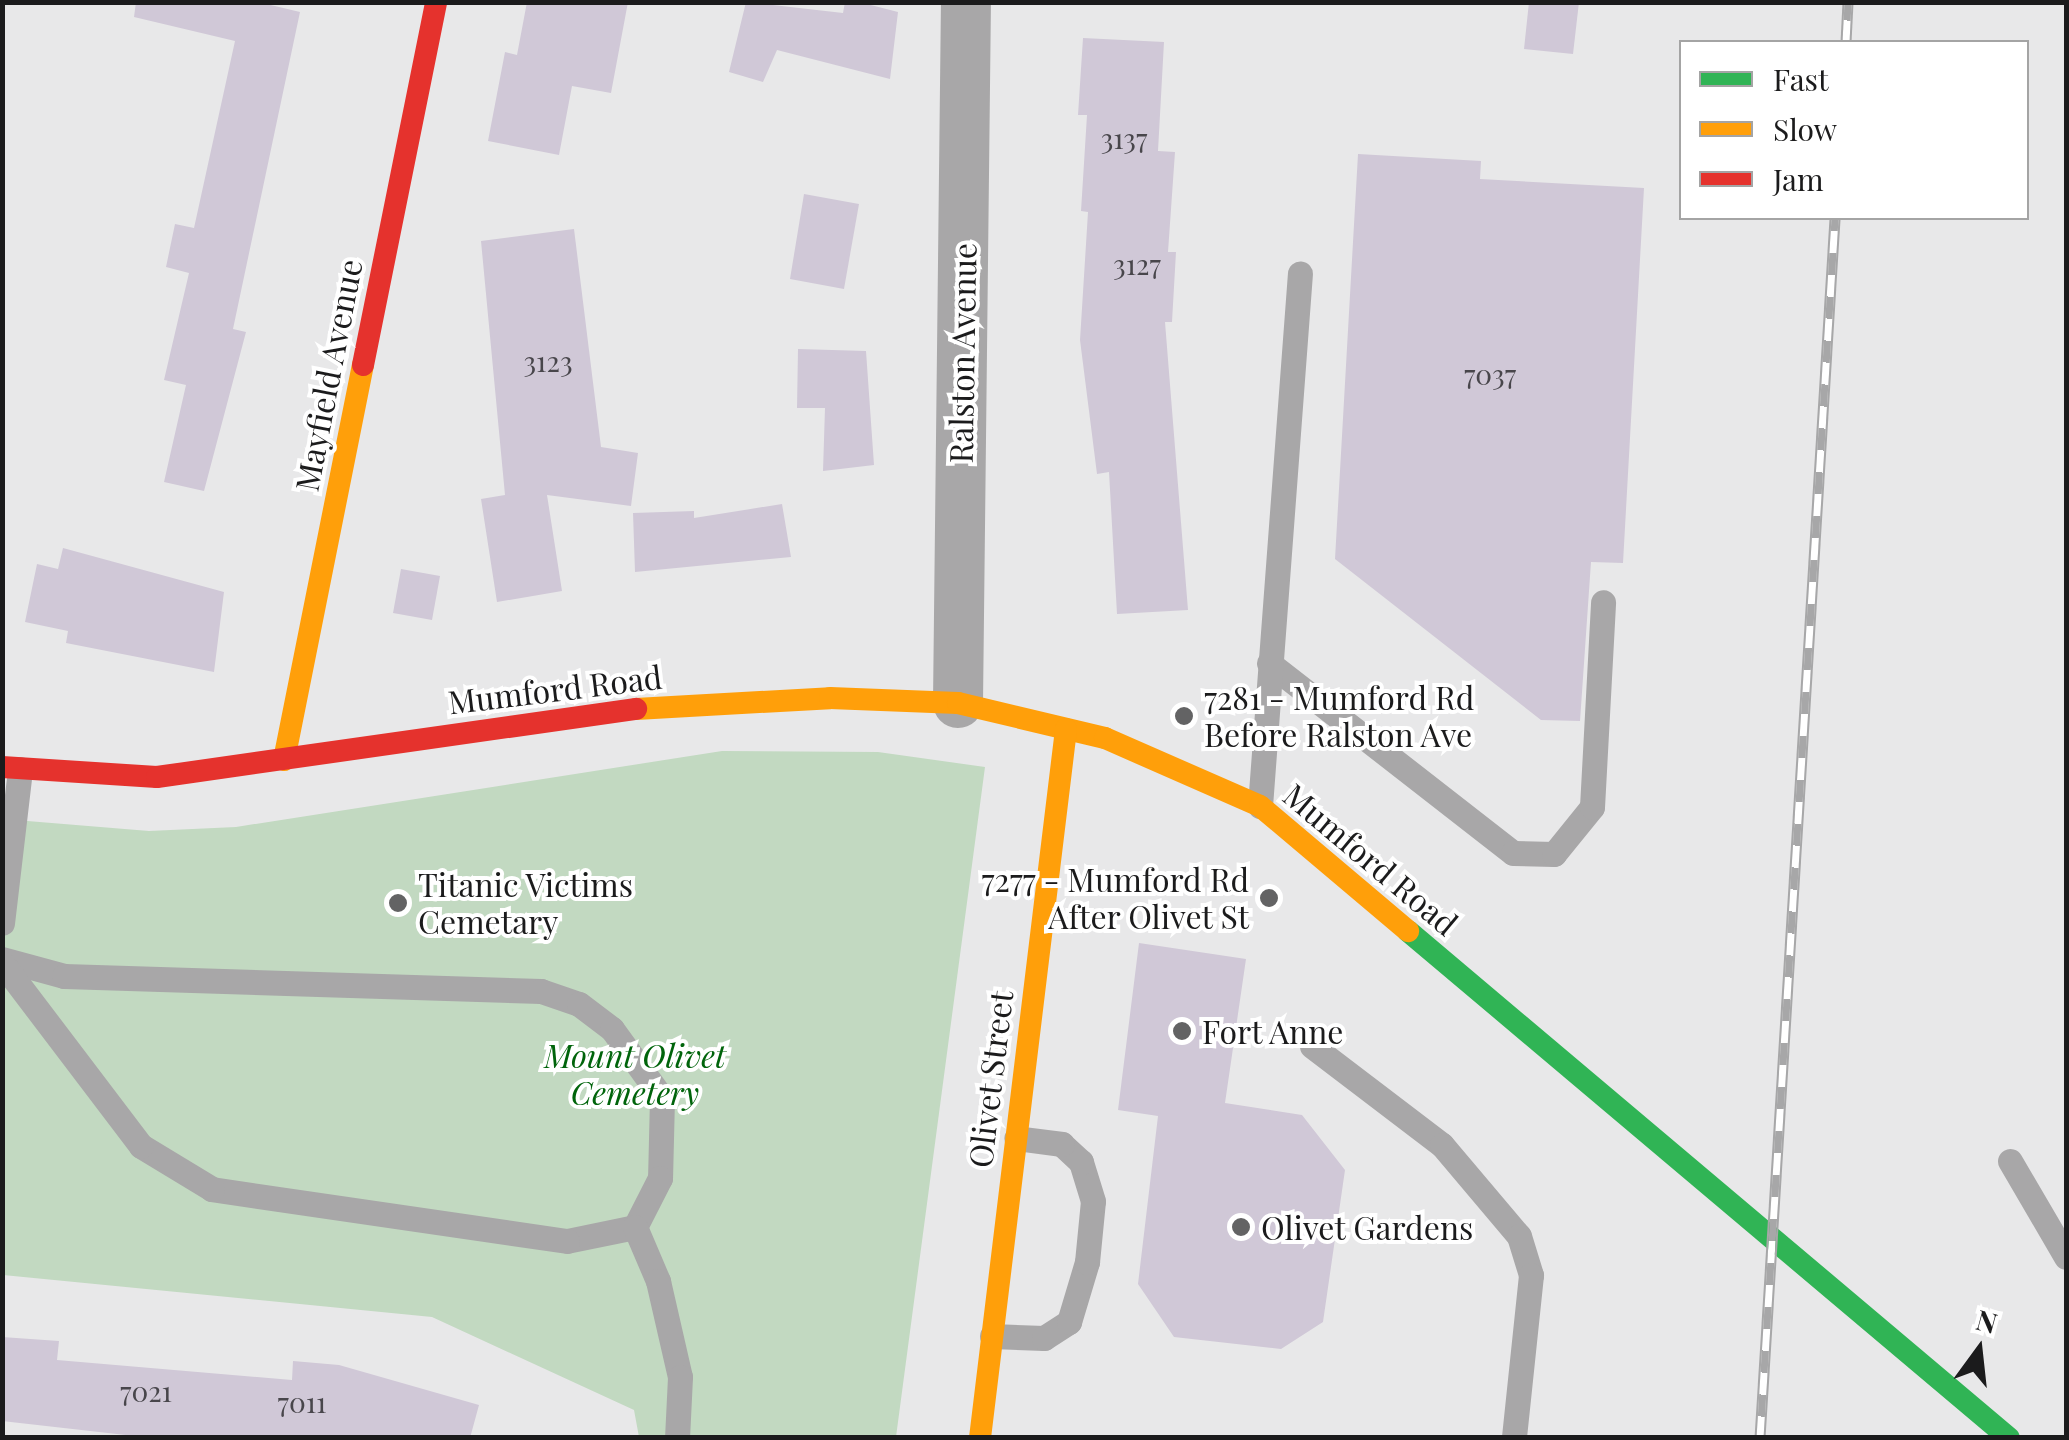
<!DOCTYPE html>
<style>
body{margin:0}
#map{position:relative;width:2069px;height:1440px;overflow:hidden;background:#e8e8e9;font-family:"Playfair Display",serif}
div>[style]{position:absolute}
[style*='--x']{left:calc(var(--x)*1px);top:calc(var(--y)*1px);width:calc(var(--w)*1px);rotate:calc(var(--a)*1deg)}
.green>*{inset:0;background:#c2d9c1}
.building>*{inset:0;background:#d0c8d7}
.lane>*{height:25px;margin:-12.5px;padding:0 12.5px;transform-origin:12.5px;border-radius:12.5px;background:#a8a7a8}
.street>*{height:50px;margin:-25px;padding:0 25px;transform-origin:25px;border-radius:25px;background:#a8a7a8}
.fast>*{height:22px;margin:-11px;padding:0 11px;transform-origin:11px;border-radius:11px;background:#30b455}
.slow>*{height:22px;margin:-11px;padding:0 11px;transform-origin:11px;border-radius:11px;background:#ff9f0a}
.jam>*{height:22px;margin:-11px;padding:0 11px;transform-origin:11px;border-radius:11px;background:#e5322d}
.rail>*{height:11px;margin-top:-5.5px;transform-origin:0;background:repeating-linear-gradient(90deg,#fff 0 22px,#a7a7a8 0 44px);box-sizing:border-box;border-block:2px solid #a7a7a8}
.dots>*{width:28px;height:28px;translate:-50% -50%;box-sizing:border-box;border:5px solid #fff;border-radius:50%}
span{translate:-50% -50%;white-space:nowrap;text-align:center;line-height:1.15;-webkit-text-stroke:8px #fff;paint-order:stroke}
.number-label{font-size:28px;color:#48464b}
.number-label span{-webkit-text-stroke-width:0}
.street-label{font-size:32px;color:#1b1b1c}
.poi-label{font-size:32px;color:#1b1b1c}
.left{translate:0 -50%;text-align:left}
.right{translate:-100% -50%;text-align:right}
.park-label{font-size:32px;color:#00640b;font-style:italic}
.frame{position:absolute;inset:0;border:5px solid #1b1b1c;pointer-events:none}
.legend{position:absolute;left:1679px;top:40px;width:350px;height:180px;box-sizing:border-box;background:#fff;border:2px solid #a4a4a4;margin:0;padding:12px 18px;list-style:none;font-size:30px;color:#1b1b1c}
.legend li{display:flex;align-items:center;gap:20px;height:50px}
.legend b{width:50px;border:2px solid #a4a4a4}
.north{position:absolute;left:1929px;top:1300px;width:100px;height:100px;-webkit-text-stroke:8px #fff;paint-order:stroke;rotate:15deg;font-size:28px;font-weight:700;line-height:40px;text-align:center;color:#1b1b1c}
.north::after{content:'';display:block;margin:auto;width:35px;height:45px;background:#1b1b1c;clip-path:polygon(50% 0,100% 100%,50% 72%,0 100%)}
</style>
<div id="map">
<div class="green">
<i style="clip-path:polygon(722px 751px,878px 752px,985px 767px,896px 1437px,639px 1437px,634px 1410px,432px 1317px,3px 1275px,3px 819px,149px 831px,236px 827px)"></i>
</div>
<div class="building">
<i style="clip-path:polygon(136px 2px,258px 2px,300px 12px,233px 329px,246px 332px,204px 491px,164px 482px,186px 385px,164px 380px,189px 273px,166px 267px,175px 224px,194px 228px,235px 41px,134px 17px)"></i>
<i style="clip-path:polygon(527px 2px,628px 2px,611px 93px,572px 86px,559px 155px,488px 141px,505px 52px,517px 55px)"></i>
<i style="clip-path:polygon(746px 2px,843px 13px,845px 2px,859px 2px,898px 12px,890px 79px,777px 50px,763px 82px,729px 72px)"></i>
<i style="clip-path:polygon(1529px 2px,1579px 2px,1573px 54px,1524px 49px)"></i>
<i style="clip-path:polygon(1083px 38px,1164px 42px,1158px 151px,1175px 152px,1168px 252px,1176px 252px,1172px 322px,1165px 322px,1188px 610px,1117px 614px,1109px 472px,1097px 474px,1080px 340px,1088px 212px,1081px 211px,1087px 115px,1078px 115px)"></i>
<i style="clip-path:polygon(1358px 154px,1481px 161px,1480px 179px,1644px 188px,1623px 563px,1591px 562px,1580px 721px,1541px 720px,1335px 559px)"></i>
<i style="clip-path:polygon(804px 194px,859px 204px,844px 289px,790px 279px)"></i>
<i style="clip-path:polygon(574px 229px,601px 447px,638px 453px,631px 506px,547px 495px,562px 591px,497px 602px,481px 499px,505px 495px,481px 241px)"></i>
<i style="clip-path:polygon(798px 349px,866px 351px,874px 465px,823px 471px,825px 408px,797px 408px)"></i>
<i style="clip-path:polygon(782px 504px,791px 557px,635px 572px,633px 513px,694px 511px,694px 518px)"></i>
<i style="clip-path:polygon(63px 548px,224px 592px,214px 672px,66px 643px,68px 631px,25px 622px,37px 564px,58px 569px)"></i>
<i style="clip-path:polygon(401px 569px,440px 576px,432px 620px,393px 613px)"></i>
<i style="clip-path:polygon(1139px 943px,1246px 959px,1225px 1103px,1302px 1115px,1345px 1170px,1323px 1322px,1281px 1349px,1174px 1337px,1138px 1284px,1158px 1116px,1118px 1110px)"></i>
<i style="clip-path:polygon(2px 1337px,59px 1341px,57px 1360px,292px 1380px,293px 1361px,339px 1365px,479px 1405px,470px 1438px,152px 1438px,2px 1421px)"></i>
</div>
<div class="lane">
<i style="--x:1269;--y:663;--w:309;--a:37.9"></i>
<i style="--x:1513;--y:853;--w:41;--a:1.4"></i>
<i style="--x:1554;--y:854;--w:60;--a:-51"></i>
<i style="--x:1592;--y:807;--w:205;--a:-86.9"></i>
<i style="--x:1260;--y:806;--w:534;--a:-85.71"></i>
<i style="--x:2;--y:923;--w:155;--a:-83.3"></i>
<i style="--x:2;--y:959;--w:64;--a:15.3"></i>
<i style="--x:64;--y:976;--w:477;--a:1.8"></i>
<i style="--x:541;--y:991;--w:40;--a:18.9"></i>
<i style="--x:579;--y:1004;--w:41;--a:37.1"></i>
<i style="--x:612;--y:1029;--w:85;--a:54.1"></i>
<i style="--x:662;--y:1098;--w:80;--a:91.4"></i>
<i style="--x:660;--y:1178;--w:55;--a:117"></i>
<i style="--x:635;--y:1227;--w:69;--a:168.4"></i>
<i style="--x:567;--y:1241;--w:359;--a:-171.7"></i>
<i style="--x:212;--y:1189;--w:83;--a:-148.8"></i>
<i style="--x:141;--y:1146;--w:230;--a:-127.2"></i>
<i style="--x:1312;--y:1046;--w:163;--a:37.3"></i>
<i style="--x:1442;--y:1145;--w:119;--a:49.8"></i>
<i style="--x:1519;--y:1236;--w:41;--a:72.9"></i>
<i style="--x:1531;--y:1275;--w:164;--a:96"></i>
<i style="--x:2010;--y:1161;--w:111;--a:59.7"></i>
<i style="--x:635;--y:1227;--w:59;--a:66.9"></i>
<i style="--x:658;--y:1281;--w:98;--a:77.1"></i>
<i style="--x:680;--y:1377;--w:61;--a:92.8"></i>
<i style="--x:992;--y:1336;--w:52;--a:2.2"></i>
<i style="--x:1044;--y:1338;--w:30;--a:-33"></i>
<i style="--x:1069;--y:1322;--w:63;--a:-73.3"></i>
<i style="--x:1087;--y:1262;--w:61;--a:-84.4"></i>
<i style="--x:1093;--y:1201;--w:41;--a:-107.1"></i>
<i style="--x:1081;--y:1162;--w:26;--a:-137"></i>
<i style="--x:1062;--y:1144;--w:46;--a:-172.6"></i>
</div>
<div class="street">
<i style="--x:958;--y:703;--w:701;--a:-89.35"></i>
</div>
<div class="fast">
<i style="--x:1408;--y:931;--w:786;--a:40.15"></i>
</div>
<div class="slow">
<i style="--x:636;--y:709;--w:194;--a:-3.2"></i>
<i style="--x:830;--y:698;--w:128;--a:2.2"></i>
<i style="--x:958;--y:703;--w:151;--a:13.4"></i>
<i style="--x:1105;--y:738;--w:169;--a:23.7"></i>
<i style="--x:1260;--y:806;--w:194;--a:40.2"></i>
<i style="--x:284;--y:760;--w:403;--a:-78.7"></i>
<i style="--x:980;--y:1438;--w:714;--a:-83.08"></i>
</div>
<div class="jam">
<i style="--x:363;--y:365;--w:370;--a:-78.6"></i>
<i style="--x:2;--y:767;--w:155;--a:3.7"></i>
<i style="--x:157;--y:777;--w:484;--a:-8.1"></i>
</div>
<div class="rail">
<i style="--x:1846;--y:42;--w:40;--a:-87.1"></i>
<i style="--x:1760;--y:1438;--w:1222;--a:-86.48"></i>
</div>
<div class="dots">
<i style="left:1184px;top:716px;background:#636364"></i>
<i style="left:1269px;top:898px;background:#636364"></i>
<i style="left:398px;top:903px;background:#636364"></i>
<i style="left:1182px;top:1031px;background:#636364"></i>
<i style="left:1241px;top:1227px;background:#636364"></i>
</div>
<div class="number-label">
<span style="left:1124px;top:138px">3137</span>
<span style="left:1137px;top:264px">3127</span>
<span style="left:548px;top:361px">3123</span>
<span style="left:1490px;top:374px">7037</span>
<span style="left:146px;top:1391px">7021</span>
<span style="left:302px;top:1402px">7011</span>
</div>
<div class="street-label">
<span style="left:962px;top:353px;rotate:-89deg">Ralston Avenue</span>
<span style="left:328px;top:375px;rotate:-79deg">Mayfield Avenue</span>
<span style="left:555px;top:689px;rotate:-7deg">Mumford Road</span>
<span style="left:1371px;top:859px;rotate:40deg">Mumford Road</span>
<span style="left:990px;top:1079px;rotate:-83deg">Olivet Street</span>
</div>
<div class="poi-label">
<span class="left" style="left:1204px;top:716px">7281 - Mumford Rd<br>Before Ralston Ave</span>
<span class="right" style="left:1249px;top:898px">7277 - Mumford Rd<br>After Olivet St</span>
<span class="left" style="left:418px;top:903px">Titanic Victims<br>Cemetary</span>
<span class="left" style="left:1202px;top:1031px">Fort Anne</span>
<span class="left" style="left:1261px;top:1227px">Olivet Gardens</span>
</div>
<div class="park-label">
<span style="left:635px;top:1074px">Mount Olivet<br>Cemetery</span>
</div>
<div class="frame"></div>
<ul class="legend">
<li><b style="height:12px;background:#30b455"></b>Fast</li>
<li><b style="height:12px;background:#ff9f0a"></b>Slow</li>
<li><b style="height:12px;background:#e5322d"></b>Jam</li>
</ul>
<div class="north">N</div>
</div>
